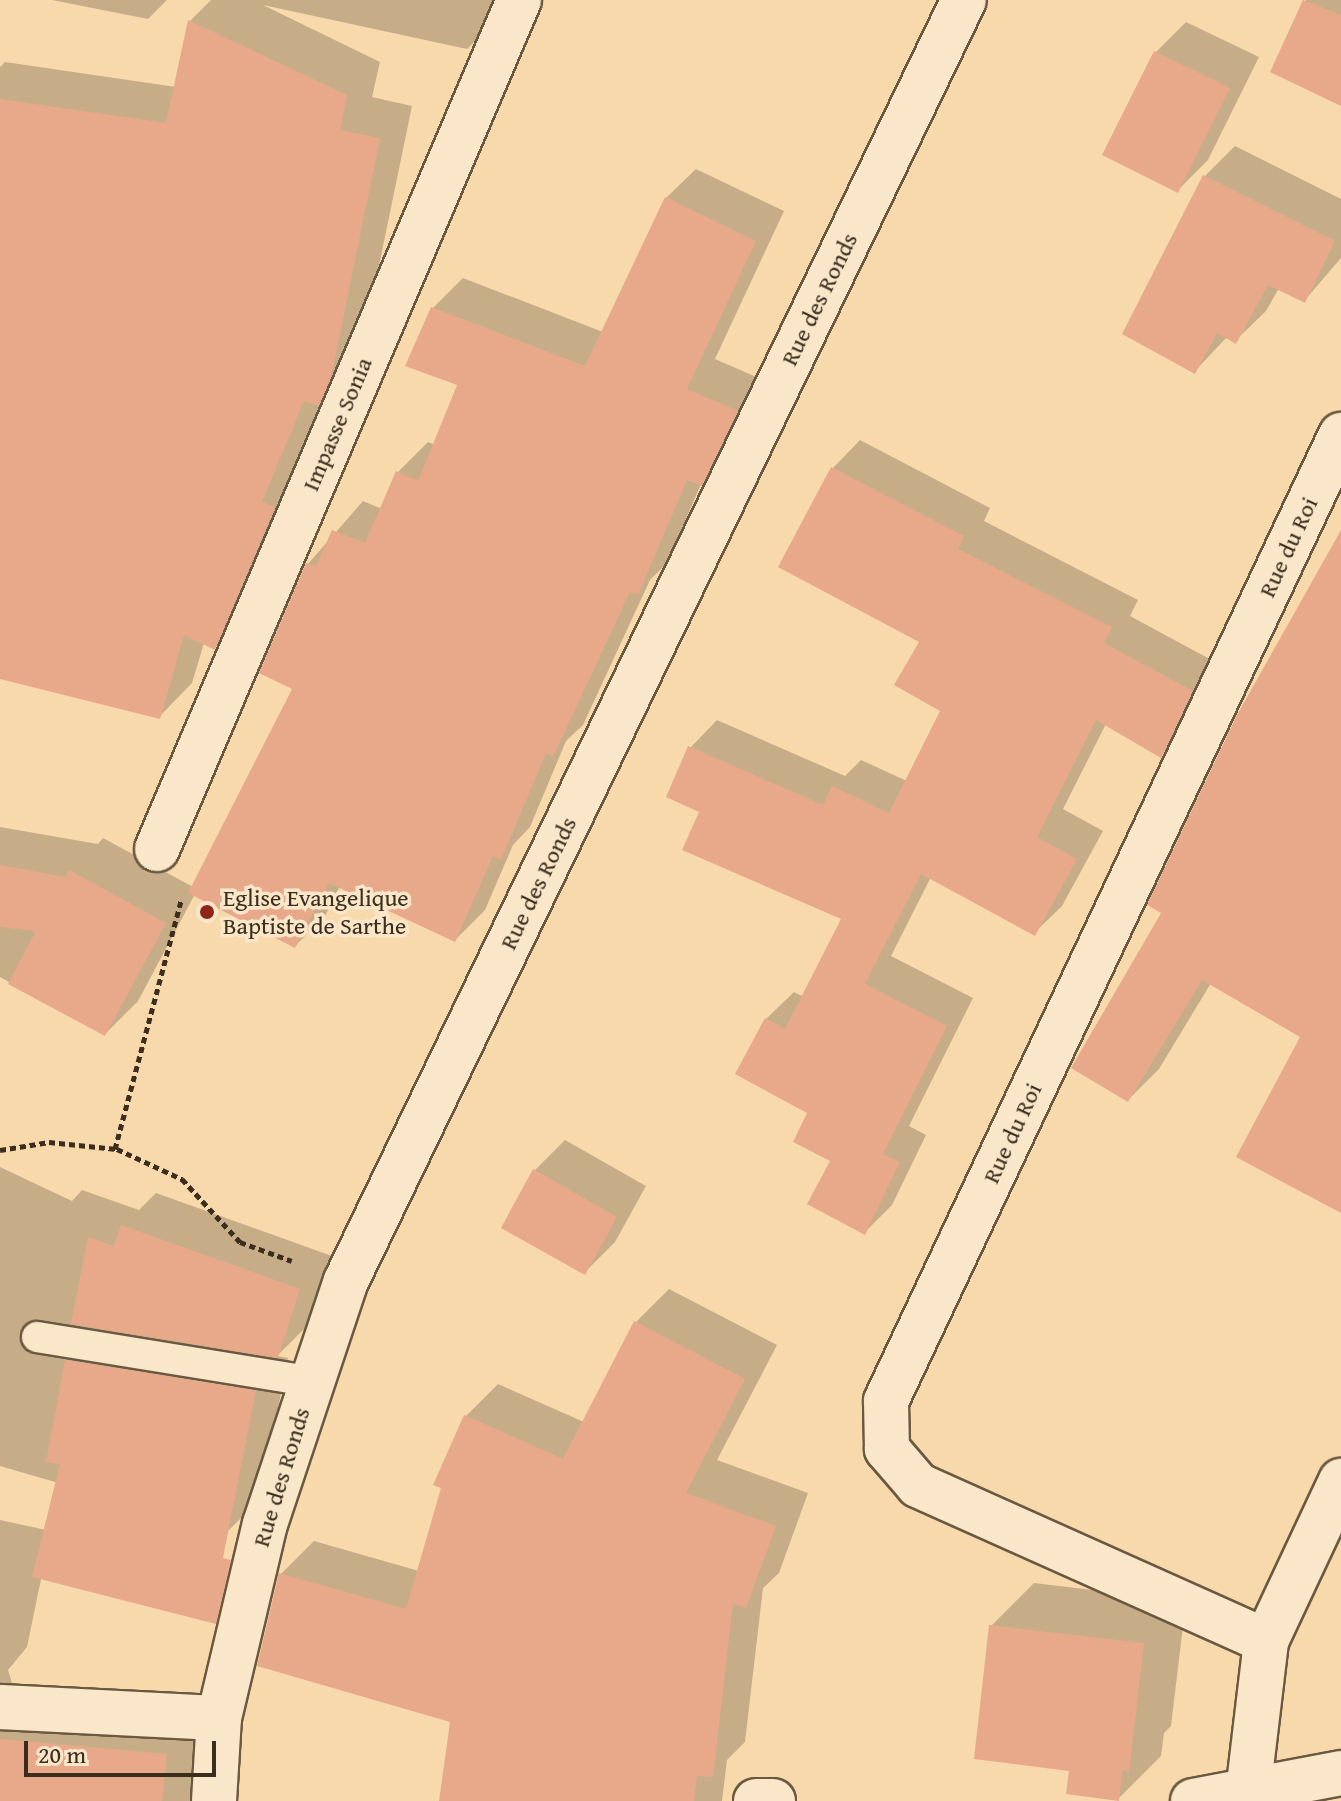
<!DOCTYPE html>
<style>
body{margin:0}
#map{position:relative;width:1341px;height:1801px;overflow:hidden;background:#f8d9ab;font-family:"Gentium Book Plus",serif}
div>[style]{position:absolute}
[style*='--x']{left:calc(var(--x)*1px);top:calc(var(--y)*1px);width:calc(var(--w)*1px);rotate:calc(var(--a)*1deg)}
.shadow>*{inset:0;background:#0003}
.building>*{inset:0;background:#e8a98b}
.path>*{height:5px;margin-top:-2.5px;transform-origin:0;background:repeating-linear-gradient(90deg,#3b2e1e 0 6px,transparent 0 10px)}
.roads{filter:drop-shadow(2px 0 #6a5941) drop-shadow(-2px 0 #6a5941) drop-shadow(0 2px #6a5941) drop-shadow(0 -2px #6a5941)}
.service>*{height:30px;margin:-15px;padding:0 15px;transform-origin:15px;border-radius:15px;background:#fae6c8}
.minor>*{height:44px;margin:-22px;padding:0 22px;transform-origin:22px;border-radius:22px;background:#fae6c8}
.dots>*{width:22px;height:22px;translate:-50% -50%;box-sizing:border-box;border:4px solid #fae6c8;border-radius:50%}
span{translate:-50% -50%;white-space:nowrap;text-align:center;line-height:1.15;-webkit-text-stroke:7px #fae6c8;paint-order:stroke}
.street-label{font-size:24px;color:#3b2e1e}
.poi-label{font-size:24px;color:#3b2e1e}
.left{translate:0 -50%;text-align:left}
.scale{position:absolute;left:24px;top:1741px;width:192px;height:36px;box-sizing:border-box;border:4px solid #3b2e1e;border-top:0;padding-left:10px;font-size:24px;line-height:28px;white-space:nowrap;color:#3b2e1e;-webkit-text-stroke:6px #fae6c8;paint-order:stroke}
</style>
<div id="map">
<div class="shadow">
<i style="clip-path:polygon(52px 0,167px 0,148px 19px)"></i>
<i style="clip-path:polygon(211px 0,508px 0,506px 10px,467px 49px,263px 5px,380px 62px,372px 97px,412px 106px,363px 343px,351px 371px,323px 399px,294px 469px,307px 474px,247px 615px,214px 648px,204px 643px,192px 683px,159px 717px,0 678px,0 67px,5px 62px,176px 87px,190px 21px)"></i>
<i style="clip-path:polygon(1306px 0,1341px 0,1341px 104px,1272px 71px)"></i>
<i style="clip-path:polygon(1186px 22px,1259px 57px,1208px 160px,1178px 190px,1156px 52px)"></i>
<i style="clip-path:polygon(1235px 146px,1341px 199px,1341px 258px,1305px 300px,1279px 288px,1266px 311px,1235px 341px,1227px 337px,1194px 372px,1205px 176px)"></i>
<i style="clip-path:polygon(696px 169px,784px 211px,715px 359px,766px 381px,731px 454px,701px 484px,667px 563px,650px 580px,583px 725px,566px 741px,530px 827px,513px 845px,485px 910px,455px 940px,340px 886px,325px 916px,295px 946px,195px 894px,138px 1001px,105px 1034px,0 977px,0 827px,98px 844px,103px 838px,193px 887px,295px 688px,308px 564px,363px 501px,382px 509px,398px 472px,428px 442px,435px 445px,459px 384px,408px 365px,433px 308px,463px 278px,603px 332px,666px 198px)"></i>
<i style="clip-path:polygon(860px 440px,990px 508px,984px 521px,1138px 600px,1130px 616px,1219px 664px,1188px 728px,1161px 755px,1106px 724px,1063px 809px,1103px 831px,1062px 906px,1034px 933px,931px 877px,891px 956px,973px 998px,909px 1126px,926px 1135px,892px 1205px,864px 1233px,766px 1019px,794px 992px,804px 997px,844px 918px,701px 810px,690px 748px,717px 720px,845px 776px,861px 760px,907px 781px,943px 710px,922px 641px,780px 566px,833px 468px)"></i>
<i style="clip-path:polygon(1341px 546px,1341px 1199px,1302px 1036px,1211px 983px,1159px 1069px,1128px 1100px,1164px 912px)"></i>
<i style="clip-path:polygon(565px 1140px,646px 1186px,615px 1242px,584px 1273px,535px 1170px)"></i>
<i style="clip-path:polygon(0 1167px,72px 1201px,82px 1190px,139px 1210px,156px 1193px,332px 1256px,311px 1322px,277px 1356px,288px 1358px,260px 1499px,227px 1532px,0 1466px)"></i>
<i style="clip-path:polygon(669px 1289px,777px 1345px,717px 1460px,808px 1493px,779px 1573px,763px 1588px,745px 1742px,727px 1760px,722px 1801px,442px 1801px,453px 1720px,281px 1574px,314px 1541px,419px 1571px,465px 1417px,498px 1384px,584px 1422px,636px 1322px)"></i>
<i style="clip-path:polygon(0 1520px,51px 1531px,27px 1647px,8px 1670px,17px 1699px,200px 1720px,192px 1801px,0 1801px)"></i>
<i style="clip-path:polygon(1034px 1583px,1186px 1601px,1171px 1726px,1164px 1733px,1161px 1756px,1118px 1799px,1071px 1769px,991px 1626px)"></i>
</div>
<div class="building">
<i style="clip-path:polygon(1303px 0,1341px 15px,1341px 106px,1270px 72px)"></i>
<i style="clip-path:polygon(188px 20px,347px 95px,340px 130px,380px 138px,331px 378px,319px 406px,304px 401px,262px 502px,275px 507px,215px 650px,184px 635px,160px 719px,0 679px,0 99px,166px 123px)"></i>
<i style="clip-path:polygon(1154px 51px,1230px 88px,1178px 193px,1102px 155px)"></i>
<i style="clip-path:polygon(1203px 175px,1335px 241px,1305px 303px,1268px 285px,1236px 344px,1217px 333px,1195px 374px,1122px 334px)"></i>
<i style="clip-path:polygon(665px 197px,756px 241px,687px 389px,738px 411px,702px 486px,687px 480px,638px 595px,630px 592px,553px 757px,546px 753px,501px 860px,493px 856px,455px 942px,329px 883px,295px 948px,188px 893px,292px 689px,259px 673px,306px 563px,316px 566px,332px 530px,365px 543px,396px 471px,418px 481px,457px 385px,405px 366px,431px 307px,585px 366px)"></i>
<i style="clip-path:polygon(831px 467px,964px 536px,958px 549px,1112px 627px,1104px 643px,1193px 691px,1161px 758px,1096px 720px,1037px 837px,1077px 859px,1035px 936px,921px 874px,865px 984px,947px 1026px,883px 1154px,900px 1162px,865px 1235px,807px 1204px,830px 1161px,793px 1142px,807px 1113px,735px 1074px,765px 1018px,785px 1029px,841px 919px,682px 850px,699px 812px,666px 797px,688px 746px,823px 805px,832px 786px,889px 813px,940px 711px,894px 685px,919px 642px,778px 567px)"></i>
<i style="clip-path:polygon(1341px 530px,1341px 1213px,1236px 1157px,1300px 1037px,1202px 980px,1128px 1102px,1071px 1068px,1161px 913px,1147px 905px,1237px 715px)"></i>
<i style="clip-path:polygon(0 865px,65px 877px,69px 870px,166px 923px,105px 1036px,8px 984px,36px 931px,0 927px)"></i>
<i style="clip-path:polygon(533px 1169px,617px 1217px,585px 1275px,501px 1228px)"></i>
<i style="clip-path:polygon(121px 1225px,300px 1289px,278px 1358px,71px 1324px,88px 1237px,114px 1246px)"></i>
<i style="clip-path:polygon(634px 1321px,745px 1379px,686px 1493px,776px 1526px,746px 1608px,733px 1603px,713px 1777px,697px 1776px,694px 1801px,439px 1801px,450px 1722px,257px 1666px,279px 1573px,406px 1609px,441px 1488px,433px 1485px,464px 1415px,563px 1459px)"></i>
<i style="clip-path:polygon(65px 1360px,256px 1390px,223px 1558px,231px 1560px,216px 1624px,32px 1577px,60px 1464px,46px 1462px)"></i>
<i style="clip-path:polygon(989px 1625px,1144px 1643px,1129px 1771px,1122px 1770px,1119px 1801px,1066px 1794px,1069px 1771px,974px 1759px)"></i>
<i style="clip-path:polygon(0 1739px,167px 1754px,162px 1801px,0 1801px)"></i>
</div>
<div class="path">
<i style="--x:115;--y:1149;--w:257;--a:-75.1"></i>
<i style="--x:0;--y:1150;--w:50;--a:-9.3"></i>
<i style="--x:49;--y:1142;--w:68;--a:5.9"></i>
<i style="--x:117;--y:1149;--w:72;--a:24.8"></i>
<i style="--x:182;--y:1179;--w:86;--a:47.4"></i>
<i style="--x:240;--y:1242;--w:55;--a:20.1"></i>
</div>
<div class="roads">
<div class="service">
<i style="--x:37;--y:1337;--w:277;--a:9.2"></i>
</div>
<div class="minor">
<i style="--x:157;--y:849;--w:923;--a:-66.91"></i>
<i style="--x:1266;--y:1641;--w:381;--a:-155.9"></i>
<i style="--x:918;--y:1485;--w:48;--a:-130.7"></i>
<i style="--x:887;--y:1449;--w:48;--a:-91.2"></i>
<i style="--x:886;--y:1401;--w:1068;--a:-64.78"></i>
<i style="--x:0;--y:1707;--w:219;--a:2.9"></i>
<i style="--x:214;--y:1801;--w:83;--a:-86.6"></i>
<i style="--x:219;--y:1718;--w:199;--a:-76.7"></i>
<i style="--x:265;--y:1524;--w:256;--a:-71.6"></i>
<i style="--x:346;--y:1281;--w:1422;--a:-64.25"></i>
<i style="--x:756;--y:1801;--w:17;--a:0"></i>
<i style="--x:1193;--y:1801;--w:151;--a:-10.7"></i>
<i style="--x:1247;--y:1801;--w:161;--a:-83.2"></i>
<i style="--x:1266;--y:1641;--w:177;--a:-64.9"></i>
</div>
</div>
<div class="dots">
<i style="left:207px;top:912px;background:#8f2418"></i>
</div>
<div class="street-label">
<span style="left:819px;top:299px;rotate:-64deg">Rue des Ronds</span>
<span style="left:337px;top:424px;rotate:-67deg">Impasse Sonia</span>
<span style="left:1288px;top:547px;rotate:-65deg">Rue du Roi</span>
<span style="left:538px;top:883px;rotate:-64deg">Rue des Ronds</span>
<span style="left:1012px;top:1133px;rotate:-65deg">Rue du Roi</span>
<span style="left:281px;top:1477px;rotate:-73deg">Rue des Ronds</span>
</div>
<div class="poi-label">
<span class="left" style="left:223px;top:912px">Eglise Evangelique<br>Baptiste de Sarthe</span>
</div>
<div class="scale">20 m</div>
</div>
